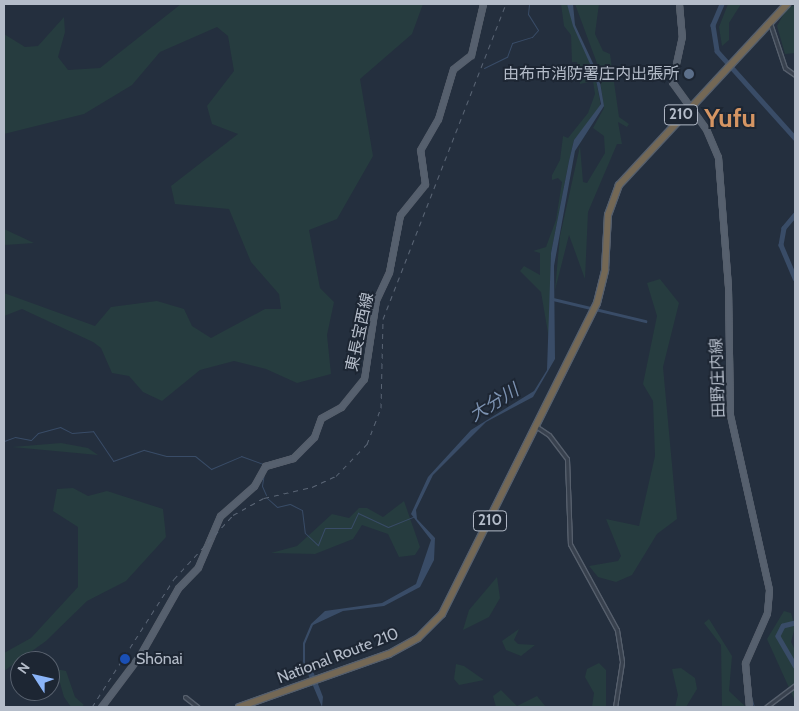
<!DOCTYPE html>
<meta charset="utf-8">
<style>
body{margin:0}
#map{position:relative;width:799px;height:711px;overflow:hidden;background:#242f3e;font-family:Cabin,"Noto Sans JP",sans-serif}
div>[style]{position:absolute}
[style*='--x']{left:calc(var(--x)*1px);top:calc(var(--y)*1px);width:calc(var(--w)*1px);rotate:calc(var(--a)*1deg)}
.green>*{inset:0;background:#263c3f}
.water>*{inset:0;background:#394c67}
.stream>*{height:1px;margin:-0.5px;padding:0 0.5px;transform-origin:0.5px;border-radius:0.5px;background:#394c67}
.canal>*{height:2.5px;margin:-1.25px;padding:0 1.25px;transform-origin:1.25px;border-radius:1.25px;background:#394c67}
.river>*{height:4.5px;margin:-2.25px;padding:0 2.25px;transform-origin:2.25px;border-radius:2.25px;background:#394c67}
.roads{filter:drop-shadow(1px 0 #565f6c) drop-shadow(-1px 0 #565f6c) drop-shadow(0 1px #565f6c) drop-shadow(0 -1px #565f6c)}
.minor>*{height:3px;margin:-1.5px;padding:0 1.5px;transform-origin:1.5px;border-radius:1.5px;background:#38414e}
.major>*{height:5px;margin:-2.5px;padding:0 2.5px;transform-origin:2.5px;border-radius:2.5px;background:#56606e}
.highway>*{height:6px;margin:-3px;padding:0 3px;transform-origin:3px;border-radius:3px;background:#746855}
.rail>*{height:1px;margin-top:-0.5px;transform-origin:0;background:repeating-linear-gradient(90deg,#5a6575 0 5px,transparent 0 10px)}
.dots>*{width:14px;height:14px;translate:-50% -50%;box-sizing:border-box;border:2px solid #1d2633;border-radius:50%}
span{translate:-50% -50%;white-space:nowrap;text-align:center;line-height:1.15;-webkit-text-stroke:4px #1d2633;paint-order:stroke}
.shield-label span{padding:1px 4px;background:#1d2633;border:1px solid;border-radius:4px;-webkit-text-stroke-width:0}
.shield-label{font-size:15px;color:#b4bcc9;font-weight:700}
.poi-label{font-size:16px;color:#b4bcc9}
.right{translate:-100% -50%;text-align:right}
.left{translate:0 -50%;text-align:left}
.street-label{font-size:16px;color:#b4bcc9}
.water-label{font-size:18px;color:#7c92b1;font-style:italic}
.town-label{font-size:26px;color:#d59563;font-weight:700}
.frame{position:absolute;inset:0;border:5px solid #b4bcc9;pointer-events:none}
.north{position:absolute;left:10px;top:651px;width:50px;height:50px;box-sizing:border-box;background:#1d2633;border:1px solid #59626f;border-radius:50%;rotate:305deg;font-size:14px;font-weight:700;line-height:20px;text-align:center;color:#b4bcc9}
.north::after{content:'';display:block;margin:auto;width:18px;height:22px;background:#8ab4f8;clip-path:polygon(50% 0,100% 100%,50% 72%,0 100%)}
</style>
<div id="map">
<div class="green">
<i style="clip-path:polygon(181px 4px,423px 4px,412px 34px,360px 79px,373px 156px,337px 219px,309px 230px,320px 288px,334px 302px,327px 335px,331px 374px,297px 383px,266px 369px,234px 361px,200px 370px,162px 401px,143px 392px,129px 376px,112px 373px,101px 348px,93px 342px,22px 309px,4px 316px,4px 293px,95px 326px,111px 307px,157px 301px,184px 309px,192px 326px,211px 338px,265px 309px,281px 309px,279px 294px,251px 262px,229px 209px,175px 204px,171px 186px,238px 134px,212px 124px,207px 106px,234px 71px,228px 36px,217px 27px,160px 52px,132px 85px,84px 114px,4px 134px,4px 34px,25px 47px,38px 46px,64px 17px,65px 32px,58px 57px,68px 70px,100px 68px)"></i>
<i style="clip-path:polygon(561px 4px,567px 4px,595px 75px,600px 101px,600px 109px,574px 140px,569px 161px,551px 253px,549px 339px,541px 292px,520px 271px,524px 266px,540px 275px,540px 253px,533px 251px,546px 247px,556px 220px,562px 182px,558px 178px,552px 180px,552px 175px,560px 160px,563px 136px,568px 138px,588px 113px,595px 94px,593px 81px,580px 84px,577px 62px,572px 62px,571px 35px,564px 26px)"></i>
<i style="clip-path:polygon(575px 4px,599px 4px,595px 34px,603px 51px,610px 54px,619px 117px,629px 124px,627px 127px,618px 122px,622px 144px,617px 144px,588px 212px,585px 279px,569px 235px,555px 290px,560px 236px,580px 146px,583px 182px,587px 183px,605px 153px,604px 136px,593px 128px,604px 108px,598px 66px)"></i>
<i style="clip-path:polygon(728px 4px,741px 4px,729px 23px,729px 40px,722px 46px,719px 27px)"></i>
<i style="clip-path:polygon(795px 5px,795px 53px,785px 54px,777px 26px,787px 8px)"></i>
<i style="clip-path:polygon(4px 229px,34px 243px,4px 245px)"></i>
<i style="clip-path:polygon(660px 279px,679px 303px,663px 367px,677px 519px,657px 534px,632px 575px,616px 582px,598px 577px,589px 566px,618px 561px,621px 556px,606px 519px,639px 526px,655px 456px,653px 401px,643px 384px,657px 316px,647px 283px)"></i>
<i style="clip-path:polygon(61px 443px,88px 448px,98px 455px,12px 447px)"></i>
<i style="clip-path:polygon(73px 488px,88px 496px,107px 491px,163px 509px,166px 537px,126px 581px,87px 601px,46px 641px,4px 671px,4px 653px,31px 638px,78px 587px,78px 527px,53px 511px,57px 489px)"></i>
<i style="clip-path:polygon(404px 501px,420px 547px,415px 555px,399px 557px,388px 534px,362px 525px,353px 539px,315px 554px,271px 553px,297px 546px,332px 514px,349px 518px,359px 508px,367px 508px,383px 517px)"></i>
<i style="clip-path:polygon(497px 577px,500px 598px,489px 617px,463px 630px,469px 610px)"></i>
<i style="clip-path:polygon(784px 611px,791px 613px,795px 627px,791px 642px,795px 650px,795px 701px,767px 639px)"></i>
<i style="clip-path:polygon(709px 619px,732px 656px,729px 691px,746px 707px,722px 707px,721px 645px,704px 623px)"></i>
<i style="clip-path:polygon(519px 629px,514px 640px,518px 644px,535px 645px,521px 656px,506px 650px,502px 641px)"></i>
<i style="clip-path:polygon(599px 663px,606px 670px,606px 707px,592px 707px,594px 693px,585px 677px,587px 669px)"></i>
<i style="clip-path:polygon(456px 664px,464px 666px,484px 680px,459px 685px,454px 679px)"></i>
<i style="clip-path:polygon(681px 668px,695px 678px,697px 689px,686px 707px,675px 707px,678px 695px,672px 669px)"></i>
<i style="clip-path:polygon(56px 669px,66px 671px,75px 697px,84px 705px,81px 707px,71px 707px,64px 697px)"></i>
<i style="clip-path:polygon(501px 690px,517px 706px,537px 696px,546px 707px,496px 707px,493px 696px)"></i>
</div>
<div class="water">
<i style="clip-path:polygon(567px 4px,573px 4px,575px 25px,599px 76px,604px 106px,575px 151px,554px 266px,555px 359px,533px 397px,486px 422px,433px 475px,416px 510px,417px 519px,435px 538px,434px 560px,420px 587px,384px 606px,343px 611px,313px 625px,305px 644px,305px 663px,311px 666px,323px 697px,322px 707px,303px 662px,303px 643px,311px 624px,325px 611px,382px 603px,416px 584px,431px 540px,411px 514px,428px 477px,471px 430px,534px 391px,547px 370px,551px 253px,569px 161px,574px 140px,601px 104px,595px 75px,573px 26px)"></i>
</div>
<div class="stream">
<i style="--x:484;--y:68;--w:25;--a:-26"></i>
<i style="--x:507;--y:57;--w:15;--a:-70"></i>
<i style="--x:512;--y:43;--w:21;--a:-17"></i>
<i style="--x:532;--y:37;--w:9;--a:-49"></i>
<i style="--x:538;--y:30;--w:19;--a:-122"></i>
<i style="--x:528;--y:14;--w:10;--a:-84"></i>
<i style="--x:4;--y:441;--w:12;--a:-20"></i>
<i style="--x:15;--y:437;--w:16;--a:11"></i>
<i style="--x:31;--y:440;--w:10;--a:-45"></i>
<i style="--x:38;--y:433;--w:23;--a:-15"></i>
<i style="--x:60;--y:427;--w:13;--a:27"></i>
<i style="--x:72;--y:433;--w:21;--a:-5"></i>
<i style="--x:93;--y:431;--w:36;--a:56"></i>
<i style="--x:113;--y:461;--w:33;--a:-20"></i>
<i style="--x:144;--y:450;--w:23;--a:15"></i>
<i style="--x:166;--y:456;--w:29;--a:0"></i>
<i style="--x:195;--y:456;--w:21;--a:39"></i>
<i style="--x:211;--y:469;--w:33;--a:-23"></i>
<i style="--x:241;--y:456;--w:23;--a:20"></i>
<i style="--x:264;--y:473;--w:13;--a:99"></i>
<i style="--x:262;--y:486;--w:10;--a:66"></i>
<i style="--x:267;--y:498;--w:13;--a:42"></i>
<i style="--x:277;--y:507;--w:13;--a:-13"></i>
<i style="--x:290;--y:504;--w:13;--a:27"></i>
<i style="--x:302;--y:510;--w:23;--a:83"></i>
<i style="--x:305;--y:533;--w:18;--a:43"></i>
<i style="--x:318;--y:545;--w:18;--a:-68"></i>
<i style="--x:325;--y:528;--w:26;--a:0"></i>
<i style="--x:351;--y:528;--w:17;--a:-65"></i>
<i style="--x:358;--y:513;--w:33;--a:25"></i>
<i style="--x:388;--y:527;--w:27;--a:-22"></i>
<i style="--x:751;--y:696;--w:11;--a:75"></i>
</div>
<div class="canal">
<i style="--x:553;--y:299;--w:95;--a:13.4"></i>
</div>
<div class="river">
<i style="--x:722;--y:4;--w:23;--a:113"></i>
<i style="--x:713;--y:25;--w:26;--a:81"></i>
<i style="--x:717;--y:51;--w:117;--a:48.1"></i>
<i style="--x:795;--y:215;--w:17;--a:130"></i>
<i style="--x:784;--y:228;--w:17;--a:100"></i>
<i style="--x:781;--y:245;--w:36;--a:67"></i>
<i style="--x:795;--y:623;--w:12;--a:166"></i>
<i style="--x:783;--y:626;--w:11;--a:117"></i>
<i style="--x:778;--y:636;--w:34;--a:60"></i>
</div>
<div class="roads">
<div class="minor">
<i style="--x:770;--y:23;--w:47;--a:71.6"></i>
<i style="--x:785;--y:68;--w:12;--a:35"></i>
<i style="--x:537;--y:427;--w:14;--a:34"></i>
<i style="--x:549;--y:435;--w:30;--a:53"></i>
<i style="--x:567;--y:459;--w:85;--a:88"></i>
<i style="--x:570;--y:544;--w:98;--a:61.3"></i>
<i style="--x:617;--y:630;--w:32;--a:81"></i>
<i style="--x:622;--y:662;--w:46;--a:98.8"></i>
<i style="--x:185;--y:697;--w:16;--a:38"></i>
<i style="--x:766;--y:707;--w:36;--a:-37"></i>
</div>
<div class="major">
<i style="--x:679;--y:4;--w:32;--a:85"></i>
<i style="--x:682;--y:36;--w:47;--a:102.3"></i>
<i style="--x:672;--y:82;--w:58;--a:54.1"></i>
<i style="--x:706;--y:129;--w:30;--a:67"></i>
<i style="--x:718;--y:157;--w:131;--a:85.6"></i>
<i style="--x:728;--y:288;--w:127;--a:89.1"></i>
<i style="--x:730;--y:415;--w:179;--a:77.4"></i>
<i style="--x:769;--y:590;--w:23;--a:95"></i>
<i style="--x:767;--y:613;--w:55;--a:113.7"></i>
<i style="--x:745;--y:663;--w:44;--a:84.8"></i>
<i style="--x:101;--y:707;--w:65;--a:-53.1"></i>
<i style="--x:140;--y:655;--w:77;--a:-60.4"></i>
<i style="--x:178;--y:588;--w:29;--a:-46"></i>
<i style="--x:198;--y:567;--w:56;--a:-66.7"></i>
<i style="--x:220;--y:516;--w:45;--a:-41.4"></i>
<i style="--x:254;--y:486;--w:23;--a:-61"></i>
<i style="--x:265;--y:466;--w:29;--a:-16"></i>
<i style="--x:293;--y:458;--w:30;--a:-45"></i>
<i style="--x:314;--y:437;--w:20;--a:-70"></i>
<i style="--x:321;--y:418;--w:23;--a:-29"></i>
<i style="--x:341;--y:407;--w:36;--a:-51"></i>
<i style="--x:364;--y:379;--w:80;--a:-81.4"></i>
<i style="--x:376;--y:300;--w:31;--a:-65"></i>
<i style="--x:389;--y:272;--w:58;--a:-79.1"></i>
<i style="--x:400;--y:215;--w:40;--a:-51"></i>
<i style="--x:425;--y:184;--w:34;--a:-98"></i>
<i style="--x:420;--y:150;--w:36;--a:-60"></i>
<i style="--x:438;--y:119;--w:52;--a:-73.3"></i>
<i style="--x:453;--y:69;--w:23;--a:-38"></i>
<i style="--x:471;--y:55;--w:52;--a:-76.8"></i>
</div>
<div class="highway">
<i style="--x:239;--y:707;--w:159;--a:-19.5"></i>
<i style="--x:389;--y:654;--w:33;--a:-29"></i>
<i style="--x:418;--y:638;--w:34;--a:-45"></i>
<i style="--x:442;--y:614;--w:347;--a:-63.5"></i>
<i style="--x:597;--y:303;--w:34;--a:-76"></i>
<i style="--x:605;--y:270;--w:55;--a:-86.9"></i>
<i style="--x:608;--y:215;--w:32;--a:-70"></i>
<i style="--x:619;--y:185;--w:247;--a:-47.1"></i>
</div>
</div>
<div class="rail">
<i style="--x:92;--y:707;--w:152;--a:-57.4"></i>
<i style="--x:174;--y:579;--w:87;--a:-47.3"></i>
<i style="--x:233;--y:515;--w:35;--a:-29"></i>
<i style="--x:264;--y:498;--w:49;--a:-12.9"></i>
<i style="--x:312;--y:487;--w:26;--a:-25"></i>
<i style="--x:336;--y:476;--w:45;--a:-45.9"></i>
<i style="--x:367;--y:444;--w:39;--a:-69"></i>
<i style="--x:381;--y:408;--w:89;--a:-88.7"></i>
<i style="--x:383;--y:319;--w:338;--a:-68.7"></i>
</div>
<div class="dots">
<i style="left:689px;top:74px;background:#5c6f8a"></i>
<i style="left:125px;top:659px;background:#1a4fb4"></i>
</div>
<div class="shield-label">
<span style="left:681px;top:115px">210</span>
<span style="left:490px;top:521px">210</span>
</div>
<div class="poi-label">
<span class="right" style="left:679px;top:74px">由布市消防署庄内出張所</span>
<span class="left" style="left:136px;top:659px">Shōnai</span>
</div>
<div class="street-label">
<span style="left:360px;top:332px;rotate:-78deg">東長宝西線</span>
<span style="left:718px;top:378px;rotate:-92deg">田野庄内線</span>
<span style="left:338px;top:656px;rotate:-21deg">National Route 210</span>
</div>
<div class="water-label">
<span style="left:494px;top:403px;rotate:-32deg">大分川</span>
</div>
<div class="town-label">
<span style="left:730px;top:119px">Yufu</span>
</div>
<div class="frame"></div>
<div class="north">N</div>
</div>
